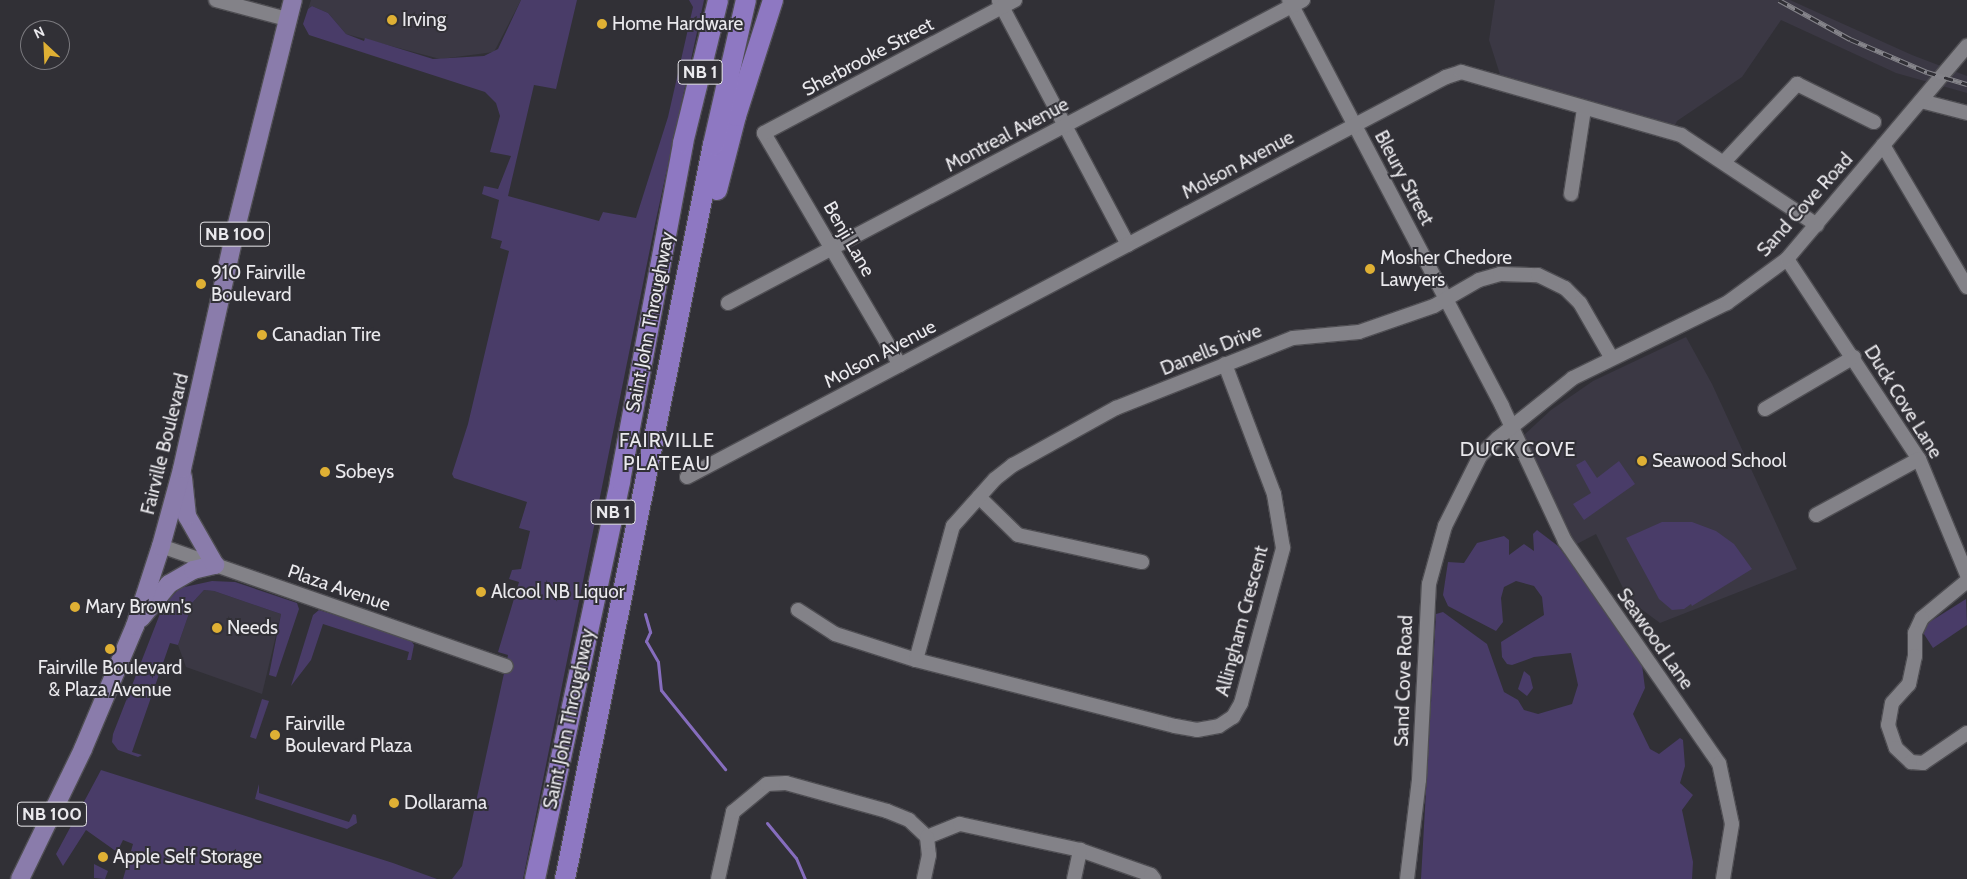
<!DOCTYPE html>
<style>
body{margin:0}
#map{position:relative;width:1967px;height:879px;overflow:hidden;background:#313036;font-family:Cabin,sans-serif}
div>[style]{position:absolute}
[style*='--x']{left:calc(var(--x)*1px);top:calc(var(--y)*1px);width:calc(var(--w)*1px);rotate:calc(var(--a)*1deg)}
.built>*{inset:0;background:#3b3844}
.green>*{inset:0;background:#493c68}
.stream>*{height:3px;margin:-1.5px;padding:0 1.5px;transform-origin:1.5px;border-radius:1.5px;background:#866dbe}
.roads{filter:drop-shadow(1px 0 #4f4e53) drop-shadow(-1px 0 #4f4e53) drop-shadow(0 1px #4f4e53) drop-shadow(0 -1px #4f4e53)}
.minor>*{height:14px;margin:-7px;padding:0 7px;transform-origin:7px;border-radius:7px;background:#838288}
.major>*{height:18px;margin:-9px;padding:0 9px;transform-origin:9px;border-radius:9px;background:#8a7cab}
.highway>*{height:20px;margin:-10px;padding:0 10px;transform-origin:10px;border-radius:10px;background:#8e78c2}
.rail>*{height:5px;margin-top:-2.5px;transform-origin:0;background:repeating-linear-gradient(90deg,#313036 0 9px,#86858b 0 18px);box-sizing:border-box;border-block:1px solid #86858b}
.dots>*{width:14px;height:14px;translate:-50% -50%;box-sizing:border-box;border:2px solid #313036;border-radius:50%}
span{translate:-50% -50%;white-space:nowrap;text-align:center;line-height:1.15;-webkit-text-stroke:4px #313036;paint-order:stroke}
.shield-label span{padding:1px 4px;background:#313036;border:1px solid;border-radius:4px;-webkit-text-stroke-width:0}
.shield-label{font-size:18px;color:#eae9ed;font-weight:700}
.poi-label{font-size:19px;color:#eae9ed}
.left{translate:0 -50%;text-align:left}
.street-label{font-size:19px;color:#eae9ed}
.neighbourhood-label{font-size:20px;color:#eae9ed;letter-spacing:1px}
.north{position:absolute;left:20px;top:20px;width:50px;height:50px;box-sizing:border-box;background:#313036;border:1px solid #7b7a7f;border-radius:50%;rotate:335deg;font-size:14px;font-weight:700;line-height:20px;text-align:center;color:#eae9ed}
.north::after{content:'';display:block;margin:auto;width:18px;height:22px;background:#dfb034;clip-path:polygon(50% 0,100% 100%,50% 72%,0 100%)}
</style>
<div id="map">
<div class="built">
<i style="clip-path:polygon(311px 0,521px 0,494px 52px,440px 59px,346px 34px,328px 13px,312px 6px,308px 9px)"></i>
<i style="clip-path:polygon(1495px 0,1790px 0,1912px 55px,1967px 76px,1967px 93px,1896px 73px,1781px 20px,1742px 77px,1677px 121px,1672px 132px,1504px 87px,1489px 40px)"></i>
<i style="clip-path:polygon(1686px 337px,1712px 384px,1797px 569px,1660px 623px,1629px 600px,1596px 534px,1575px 545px,1523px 436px,1551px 410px,1593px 381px)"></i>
<i style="clip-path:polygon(204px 590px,214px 591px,281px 614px,262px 694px,186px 667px,178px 645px,193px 602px)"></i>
</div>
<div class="green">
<i style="clip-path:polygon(521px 0,577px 0,556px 89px,534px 85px,508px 196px,599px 221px,603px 212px,636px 218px,668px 117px,693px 7px,689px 0,704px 0,655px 224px,523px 879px,452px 879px,462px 866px,508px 655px,498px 652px,519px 582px,509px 579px,512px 570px,521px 569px,530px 531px,519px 528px,527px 502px,454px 478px,452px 474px,468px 424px,509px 251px,500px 248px,502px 241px,491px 238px,499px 200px,482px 194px,484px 186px,498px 189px,511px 156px,490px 152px,500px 116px,496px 103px,485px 92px,309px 35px,303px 24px,308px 9px,312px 6px,328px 13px,346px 34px,364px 41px,365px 38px,433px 59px,484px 56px,498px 49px)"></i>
<i style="clip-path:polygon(1585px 460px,1597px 478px,1619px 461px,1635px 484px,1584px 520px,1573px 504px,1591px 493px,1576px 465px)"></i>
<i style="clip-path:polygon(1662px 522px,1692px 522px,1716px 531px,1734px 544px,1752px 569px,1692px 606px,1691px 604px,1684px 609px,1672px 610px,1659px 599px,1626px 538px)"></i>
<i style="clip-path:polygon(1537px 530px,1558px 546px,1630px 642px,1642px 665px,1645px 688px,1633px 714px,1650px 749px,1659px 754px,1680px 738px,1683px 740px,1685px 766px,1680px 783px,1693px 795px,1682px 810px,1693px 862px,1692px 879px,1421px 879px,1436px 614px,1443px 612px,1487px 644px,1504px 692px,1518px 700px,1524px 710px,1538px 714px,1572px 704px,1578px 685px,1571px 653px,1534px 657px,1512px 665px,1507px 664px,1502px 657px,1501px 642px,1544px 615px,1542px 597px,1534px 586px,1516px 581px,1504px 587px,1501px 598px,1503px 622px,1496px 631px,1448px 606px,1443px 595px,1448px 562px,1464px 563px,1477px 543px,1504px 536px,1509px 540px,1509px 555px,1524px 544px,1534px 551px,1533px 534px)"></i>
<i style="clip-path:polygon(212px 581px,235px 582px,297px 603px,299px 609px,276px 677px,269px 675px,281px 614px,214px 591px,204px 590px,193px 602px,178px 645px,170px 643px,132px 752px,142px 755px,138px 757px,118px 750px,112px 742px,113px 734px,163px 606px,180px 588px)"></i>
<i style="clip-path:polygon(1966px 599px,1967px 625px,1933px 648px,1920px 628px)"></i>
<i style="clip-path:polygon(319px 610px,410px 639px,414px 645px,411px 660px,407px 660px,409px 652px,323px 624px,311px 660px,291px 686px,313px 615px)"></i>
<i style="clip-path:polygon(1524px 671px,1530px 676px,1533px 688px,1527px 696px,1518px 689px)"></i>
<i style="clip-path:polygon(262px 699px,269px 701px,256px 739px,250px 737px)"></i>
<i style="clip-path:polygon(101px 770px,393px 863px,437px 879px,123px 879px,133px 844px,123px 840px,117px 852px,86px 830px,63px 866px,56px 854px)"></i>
<i style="clip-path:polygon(259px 784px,259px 793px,349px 822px,353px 814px,356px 815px,357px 823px,347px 829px,255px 799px)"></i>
<i style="clip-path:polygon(94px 864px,108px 871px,105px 879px,94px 878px)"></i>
</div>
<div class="stream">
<i style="--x:645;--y:614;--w:19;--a:74"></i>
<i style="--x:650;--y:632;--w:10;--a:114"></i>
<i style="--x:646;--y:641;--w:24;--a:60"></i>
<i style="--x:658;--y:662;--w:28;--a:84"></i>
<i style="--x:661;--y:690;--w:102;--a:51"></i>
<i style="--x:767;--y:823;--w:45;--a:50.4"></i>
<i style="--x:796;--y:858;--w:23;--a:67"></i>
</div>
<div class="roads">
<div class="minor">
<i style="--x:216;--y:0;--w:73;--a:15"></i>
<i style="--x:1289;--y:0;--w:458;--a:62.3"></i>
<i style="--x:1502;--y:406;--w:149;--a:65"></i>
<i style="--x:1565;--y:541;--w:270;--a:55.3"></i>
<i style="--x:1719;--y:763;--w:62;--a:78"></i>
<i style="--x:1732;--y:824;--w:56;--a:99.3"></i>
<i style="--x:999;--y:1;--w:276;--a:62.1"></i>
<i style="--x:1921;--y:101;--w:48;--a:14.6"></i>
<i style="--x:1883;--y:145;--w:165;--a:59.4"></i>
<i style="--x:1724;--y:162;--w:107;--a:-46.9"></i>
<i style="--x:1797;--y:84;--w:86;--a:26.3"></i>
<i style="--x:1571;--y:194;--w:86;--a:-81.3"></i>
<i style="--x:1787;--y:259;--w:240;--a:56.6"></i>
<i style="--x:1919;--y:459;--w:126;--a:67.5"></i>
<i style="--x:728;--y:303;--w:650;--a:-27.79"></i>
<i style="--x:900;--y:365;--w:269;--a:-120.4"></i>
<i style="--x:764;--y:133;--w:284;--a:-27.9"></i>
<i style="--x:1765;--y:409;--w:103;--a:-30.3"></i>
<i style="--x:687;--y:477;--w:858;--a:-27.79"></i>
<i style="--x:1446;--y:77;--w:16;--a:-18"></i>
<i style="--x:1461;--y:72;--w:229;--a:16"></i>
<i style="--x:1681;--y:135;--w:163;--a:33.5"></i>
<i style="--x:979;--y:497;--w:54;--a:44.3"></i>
<i style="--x:1018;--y:535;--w:127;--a:12.3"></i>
<i style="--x:1816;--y:515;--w:117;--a:-28.5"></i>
<i style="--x:161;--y:546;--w:365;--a:19.2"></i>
<i style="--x:1967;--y:581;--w:58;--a:140.6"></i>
<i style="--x:1922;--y:618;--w:17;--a:115"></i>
<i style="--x:1915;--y:633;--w:23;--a:90"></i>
<i style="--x:1915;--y:656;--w:29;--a:102"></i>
<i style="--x:1909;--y:684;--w:25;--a:132"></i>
<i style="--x:1892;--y:703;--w:22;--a:100"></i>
<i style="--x:1888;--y:725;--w:24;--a:71"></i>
<i style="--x:1896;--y:748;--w:21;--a:43"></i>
<i style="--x:1911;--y:762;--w:12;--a:5"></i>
<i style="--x:1923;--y:763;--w:53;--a:-34.3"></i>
<i style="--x:798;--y:610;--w:44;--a:33"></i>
<i style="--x:835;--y:634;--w:85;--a:17.8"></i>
<i style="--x:916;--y:660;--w:267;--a:14.3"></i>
<i style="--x:1175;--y:726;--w:22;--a:10"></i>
<i style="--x:1197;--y:730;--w:22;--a:-10"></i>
<i style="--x:1219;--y:726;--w:17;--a:-33"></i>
<i style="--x:1233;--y:717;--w:16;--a:-60"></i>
<i style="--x:1241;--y:703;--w:161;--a:-74.8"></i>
<i style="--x:1283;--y:548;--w:55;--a:-99.5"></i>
<i style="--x:1274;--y:494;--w:139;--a:-110.7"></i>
<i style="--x:916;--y:660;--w:139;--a:-74.6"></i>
<i style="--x:953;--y:526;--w:63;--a:-48.2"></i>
<i style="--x:995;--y:479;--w:23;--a:-38"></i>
<i style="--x:1013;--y:465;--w:118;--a:-29"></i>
<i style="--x:1116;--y:408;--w:190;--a:-21.6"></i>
<i style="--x:1293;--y:338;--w:66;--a:-5.2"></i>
<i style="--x:1359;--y:332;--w:79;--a:-19.1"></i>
<i style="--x:1434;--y:306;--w:52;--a:-30"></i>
<i style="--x:1479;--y:280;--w:22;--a:-16"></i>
<i style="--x:1500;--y:274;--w:38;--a:2"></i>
<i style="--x:1538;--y:275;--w:30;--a:26"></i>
<i style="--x:1565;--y:288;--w:21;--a:45"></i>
<i style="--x:1580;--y:303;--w:62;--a:60.1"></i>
<i style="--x:927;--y:837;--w:35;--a:-22"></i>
<i style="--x:960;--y:824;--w:123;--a:12.2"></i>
<i style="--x:1080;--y:850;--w:75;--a:19.4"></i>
<i style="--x:1151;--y:875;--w:5;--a:53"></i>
<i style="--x:718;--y:879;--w:69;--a:-77.4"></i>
<i style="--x:733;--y:812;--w:44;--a:-39.5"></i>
<i style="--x:767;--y:784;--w:19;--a:-3"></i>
<i style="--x:786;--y:783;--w:105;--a:15.5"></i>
<i style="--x:887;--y:811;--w:24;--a:22"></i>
<i style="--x:909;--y:820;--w:25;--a:43"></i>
<i style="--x:927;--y:837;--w:18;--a:84"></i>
<i style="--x:929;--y:855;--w:25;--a:102"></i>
<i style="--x:1074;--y:879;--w:30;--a:-78"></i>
<i style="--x:1407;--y:879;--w:100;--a:-83.1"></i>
<i style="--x:1419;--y:780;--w:196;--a:-87.1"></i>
<i style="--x:1429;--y:584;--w:60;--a:-74.6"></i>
<i style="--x:1445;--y:526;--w:78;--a:-63.4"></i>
<i style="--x:1480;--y:456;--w:25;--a:-45"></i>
<i style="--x:1498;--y:438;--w:96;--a:-38.7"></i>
<i style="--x:1573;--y:378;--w:171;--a:-26"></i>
<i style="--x:1727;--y:303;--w:74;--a:-36.3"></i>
<i style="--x:1787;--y:259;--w:279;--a:-49.8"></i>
</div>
<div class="major">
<i style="--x:141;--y:618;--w:44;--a:-50.5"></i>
<i style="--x:169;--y:584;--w:28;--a:-30"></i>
<i style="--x:193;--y:570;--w:23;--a:-13"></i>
<i style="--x:215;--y:565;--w:56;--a:-119.7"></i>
<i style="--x:187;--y:516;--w:39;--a:-96"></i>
<i style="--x:20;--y:879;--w:144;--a:-64.1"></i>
<i style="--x:83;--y:749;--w:134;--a:-67.1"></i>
<i style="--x:135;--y:626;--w:84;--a:-72"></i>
<i style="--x:161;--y:546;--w:80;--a:-74.7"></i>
<i style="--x:182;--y:469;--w:247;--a:-77.4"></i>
<i style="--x:236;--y:228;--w:235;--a:-76"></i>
</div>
<div class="highway">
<i style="--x:717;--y:190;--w:76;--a:-75.6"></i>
<i style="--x:736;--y:116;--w:122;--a:-72.3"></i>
<i style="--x:535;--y:879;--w:407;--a:-77.9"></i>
<i style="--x:620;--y:481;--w:344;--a:-79.4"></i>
<i style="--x:683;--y:143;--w:147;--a:-76.2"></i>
<i style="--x:565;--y:879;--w:749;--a:-78.6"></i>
<i style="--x:713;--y:145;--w:149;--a:-77.2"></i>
</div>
</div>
<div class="rail">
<i style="--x:1779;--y:0;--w:81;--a:28.8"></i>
<i style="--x:1850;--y:39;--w:84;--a:23.2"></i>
<i style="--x:1927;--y:72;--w:42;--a:16.7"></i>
</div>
<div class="dots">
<i style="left:392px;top:20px;background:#dfb034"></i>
<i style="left:602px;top:24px;background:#dfb034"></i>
<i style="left:1370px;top:269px;background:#dfb034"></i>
<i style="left:201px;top:284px;background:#dfb034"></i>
<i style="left:262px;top:335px;background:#dfb034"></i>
<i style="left:1642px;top:461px;background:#dfb034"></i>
<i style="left:325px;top:472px;background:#dfb034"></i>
<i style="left:481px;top:592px;background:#dfb034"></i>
<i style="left:75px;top:607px;background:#dfb034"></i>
<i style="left:217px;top:628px;background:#dfb034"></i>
<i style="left:110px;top:649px;background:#dfb034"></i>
<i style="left:275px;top:735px;background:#dfb034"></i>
<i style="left:394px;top:803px;background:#dfb034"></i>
<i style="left:103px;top:857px;background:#dfb034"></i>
</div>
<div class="shield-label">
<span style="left:700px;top:72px">NB 1</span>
<span style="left:235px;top:234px">NB 100</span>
<span style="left:613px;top:512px">NB 1</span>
<span style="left:52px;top:814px">NB 100</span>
</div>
<div class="poi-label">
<span class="left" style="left:402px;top:20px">Irving</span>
<span class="left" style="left:612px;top:24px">Home Hardware</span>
<span class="left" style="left:1380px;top:269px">Mosher Chedore<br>Lawyers</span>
<span class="left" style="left:211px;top:284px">910 Fairville<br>Boulevard</span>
<span class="left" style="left:272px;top:335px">Canadian Tire</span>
<span class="left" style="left:1652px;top:461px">Seawood School</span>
<span class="left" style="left:335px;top:472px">Sobeys</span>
<span class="left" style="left:491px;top:592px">Alcool NB Liquor</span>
<span class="left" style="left:85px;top:607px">Mary Brown's</span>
<span class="left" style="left:227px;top:628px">Needs</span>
<span style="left:110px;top:679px">Fairville Boulevard<br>&amp; Plaza Avenue</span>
<span class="left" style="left:285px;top:735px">Fairville<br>Boulevard Plaza</span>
<span class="left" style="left:404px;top:803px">Dollarama</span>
<span class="left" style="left:113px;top:857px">Apple Self Storage</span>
</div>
<div class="street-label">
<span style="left:868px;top:57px;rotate:-28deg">Sherbrooke Street</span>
<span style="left:1007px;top:135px;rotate:-28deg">Montreal Avenue</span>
<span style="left:1238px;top:165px;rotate:-28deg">Molson Avenue</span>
<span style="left:1404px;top:178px;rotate:62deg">Bleury Street</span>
<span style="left:1805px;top:205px;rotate:-48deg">Sand Cove Road</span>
<span style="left:849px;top:239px;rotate:60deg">Benji Lane</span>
<span style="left:650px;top:322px;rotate:-79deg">Saint John Throughway</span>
<span style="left:1211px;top:350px;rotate:-22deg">Danells Drive</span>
<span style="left:880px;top:354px;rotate:-28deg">Molson Avenue</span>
<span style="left:1903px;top:402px;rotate:58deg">Duck Cove Lane</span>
<span style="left:165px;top:444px;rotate:-76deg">Fairville Boulevard</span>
<span style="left:339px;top:588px;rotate:19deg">Plaza Avenue</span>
<span style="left:1242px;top:621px;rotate:-75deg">Allingham Crescent</span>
<span style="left:1655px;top:639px;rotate:55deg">Seawood Lane</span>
<span style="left:1404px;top:681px;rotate:-88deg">Sand Cove Road</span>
<span style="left:569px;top:719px;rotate:-78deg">Saint John Throughway</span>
</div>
<div class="neighbourhood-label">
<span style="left:667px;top:452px">FAIRVILLE<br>PLATEAU</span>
<span style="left:1518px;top:449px">DUCK COVE</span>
</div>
<div class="north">N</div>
</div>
